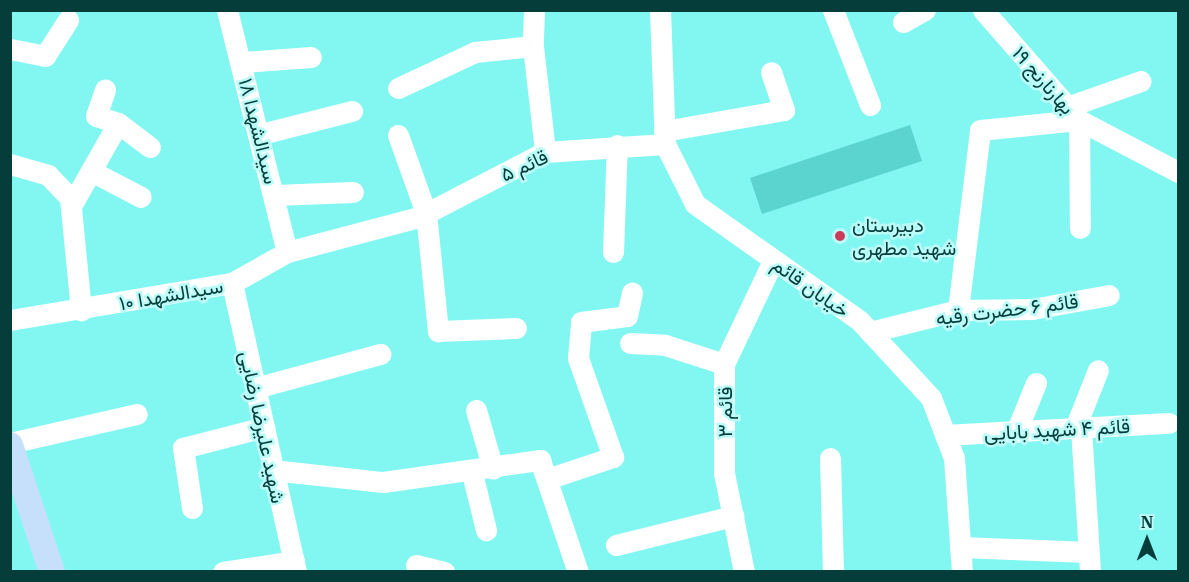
<!DOCTYPE html>
<meta charset="utf-8">
<style>
body{margin:0}
#map{position:relative;width:1189px;height:582px;overflow:hidden;background:#82f7f2;font-family:"IBM Plex Serif",Vazirmatn,serif}
div>[style]{position:absolute}
[style*='--x']{left:calc(var(--x)*1px);top:calc(var(--y)*1px);width:calc(var(--w)*1px);rotate:calc(var(--a)*1deg)}
.building>*{inset:0;background:#5bd3ce}
.minor>*{height:21px;margin:-10.5px;padding:0 10.5px;transform-origin:10.5px;border-radius:10.5px;background:#fff}
.major>*{height:26px;margin:-13px;padding:0 13px;transform-origin:13px;border-radius:13px;background:#c6dffa}
.dots>*{width:16px;height:16px;translate:-50% -50%;box-sizing:border-box;border:3px solid #bbfcf8;border-radius:50%}
span{translate:-50% -50%;white-space:nowrap;text-align:center;line-height:1.15;-webkit-text-stroke:5px #bbfcf8;paint-order:stroke}
.street-label{font-size:20px;color:#053d3b}
.poi-label{font-size:20px;color:#053d3b}
.left{translate:0 -50%;text-align:left}
.frame{position:absolute;inset:0;border:12px solid #053d3b;pointer-events:none}
.north{position:absolute;left:1117px;top:510px;width:60px;height:60px;-webkit-text-stroke:4px #bbfcf8;paint-order:stroke;rotate:0deg;font-size:16px;font-weight:700;line-height:24px;text-align:center;color:#053d3b}
.north::after{content:'';display:block;margin:auto;width:21px;height:27px;background:#053d3b;clip-path:polygon(50% 0,100% 100%,50% 72%,0 100%)}
</style>
<div id="map">
<div class="building">
<i style="clip-path:polygon(910px 125px,922px 161px,762px 214px,750px 178px)"></i>
</div>
<div class="minor">
<i style="--x:227;--y:10;--w:249;--a:76.1"></i>
<i style="--x:534;--y:10;--w:36;--a:92"></i>
<i style="--x:533;--y:46;--w:107;--a:83.5"></i>
<i style="--x:660;--y:10;--w:134;--a:87.9"></i>
<i style="--x:665;--y:144;--w:67;--a:63.4"></i>
<i style="--x:695;--y:204;--w:202;--a:35.3"></i>
<i style="--x:860;--y:321;--w:105;--a:47.3"></i>
<i style="--x:931;--y:398;--w:64;--a:69"></i>
<i style="--x:954;--y:458;--w:114;--a:86"></i>
<i style="--x:833;--y:10;--w:102;--a:68.7"></i>
<i style="--x:983;--y:10;--w:146;--a:48.9"></i>
<i style="--x:1079;--y:120;--w:112;--a:27.7"></i>
<i style="--x:903;--y:22;--w:25;--a:-29"></i>
<i style="--x:10;--y:49;--w:36;--a:11"></i>
<i style="--x:45;--y:56;--w:43;--a:-57.4"></i>
<i style="--x:242;--y:62;--w:69;--a:-4.1"></i>
<i style="--x:398;--y:88;--w:85;--a:-25.1"></i>
<i style="--x:475;--y:52;--w:58;--a:-5.9"></i>
<i style="--x:1067;--y:107;--w:78;--a:-19.4"></i>
<i style="--x:118;--y:123;--w:40;--a:37"></i>
<i style="--x:664;--y:131;--w:122;--a:-9.9"></i>
<i style="--x:784;--y:110;--w:40;--a:-108.9"></i>
<i style="--x:261;--y:134;--w:94;--a:-14.2"></i>
<i style="--x:398;--y:135;--w:83;--a:70.3"></i>
<i style="--x:426;--y:213;--w:119;--a:84.2"></i>
<i style="--x:438;--y:331;--w:78;--a:-2.2"></i>
<i style="--x:10;--y:164;--w:40;--a:16"></i>
<i style="--x:48;--y:175;--w:32;--a:46"></i>
<i style="--x:70;--y:198;--w:113;--a:84.4"></i>
<i style="--x:91;--y:171;--w:56;--a:27.5"></i>
<i style="--x:274;--y:195;--w:79;--a:-2.2"></i>
<i style="--x:71;--y:206;--w:95;--a:-60.5"></i>
<i style="--x:118;--y:123;--w:23;--a:-162"></i>
<i style="--x:96;--y:116;--w:28;--a:-71"></i>
<i style="--x:613;--y:252;--w:107;--a:-87.9"></i>
<i style="--x:232;--y:283;--w:296;--a:77.5"></i>
<i style="--x:958;--y:310;--w:181;--a:-83"></i>
<i style="--x:980;--y:130;--w:100;--a:-5.8"></i>
<i style="--x:1079;--y:120;--w:108;--a:89.5"></i>
<i style="--x:10;--y:320;--w:225;--a:-9.5"></i>
<i style="--x:232;--y:283;--w:63;--a:-29.4"></i>
<i style="--x:287;--y:252;--w:137;--a:-14.9"></i>
<i style="--x:419;--y:217;--w:142;--a:-27.3"></i>
<i style="--x:545;--y:152;--w:120;--a:-3.8"></i>
<i style="--x:870;--y:332;--w:91;--a:-14"></i>
<i style="--x:958;--y:310;--w:74;--a:-0.8"></i>
<i style="--x:1032;--y:309;--w:78;--a:-10.3"></i>
<i style="--x:630;--y:343;--w:35;--a:3"></i>
<i style="--x:665;--y:345;--w:62;--a:17.9"></i>
<i style="--x:255;--y:388;--w:130;--a:-15.2"></i>
<i style="--x:476;--y:410;--w:61;--a:73.9"></i>
<i style="--x:1075;--y:428;--w:62;--a:-68.4"></i>
<i style="--x:1081;--y:428;--w:144;--a:86.4"></i>
<i style="--x:1016;--y:432;--w:53;--a:-67.8"></i>
<i style="--x:945;--y:435;--w:224;--a:-3.1"></i>
<i style="--x:10;--y:443;--w:130;--a:-12.9"></i>
<i style="--x:830;--y:458;--w:114;--a:88.5"></i>
<i style="--x:272;--y:470;--w:112;--a:6.2"></i>
<i style="--x:383;--y:482;--w:159;--a:-8"></i>
<i style="--x:540;--y:460;--w:118;--a:71.3"></i>
<i style="--x:472;--y:473;--w:59;--a:76.2"></i>
<i style="--x:547;--y:479;--w:70;--a:-18.4"></i>
<i style="--x:613;--y:457;--w:105;--a:-109.5"></i>
<i style="--x:578;--y:358;--w:36;--a:-85"></i>
<i style="--x:581;--y:322;--w:46;--a:-7.4"></i>
<i style="--x:627;--y:316;--w:24;--a:-78"></i>
<i style="--x:192;--y:508;--w:61;--a:-98.5"></i>
<i style="--x:183;--y:448;--w:84;--a:-14.5"></i>
<i style="--x:616;--y:545;--w:121;--a:-13.9"></i>
<i style="--x:960;--y:547;--w:128;--a:2.2"></i>
<i style="--x:416;--y:565;--w:29;--a:14"></i>
<i style="--x:223;--y:572;--w:72;--a:-8.8"></i>
<i style="--x:744;--y:572;--w:101;--a:-101.4"></i>
<i style="--x:724;--y:473;--w:109;--a:-90"></i>
<i style="--x:724;--y:364;--w:114;--a:-64.6"></i>
</div>
<div class="major">
<i style="--x:10;--y:445;--w:134;--a:71.7"></i>
</div>
<div class="dots">
<i style="left:840px;top:236px;background:#ca3a5b"></i>
</div>
<div class="street-label">
<span style="left:1044px;top:80px;rotate:49deg">بهارنارنج ۱۹</span>
<span style="left:259px;top:131px;rotate:76deg">سیدالشهدا ۱۸</span>
<span style="left:524px;top:165px;rotate:-24deg">قائم ۵</span>
<span style="left:811px;top:287px;rotate:35deg">خیابان قائم</span>
<span style="left:171px;top:294px;rotate:-10deg">سیدالشهدا ۱۰</span>
<span style="left:1007px;top:309px;rotate:-7deg">قائم ۶ حضرت رقیه</span>
<span style="left:724px;top:412px;rotate:-90deg">قائم ۳</span>
<span style="left:263px;top:427px;rotate:78deg">شهید علیرضا رضایی</span>
<span style="left:1057px;top:429px;rotate:-3deg">قائم ۴ شهید بابایی</span>
</div>
<div class="poi-label">
<span class="left" style="left:852px;top:236px">دبیرستان<br>شهید مطهری</span>
</div>
<div class="frame"></div>
<div class="north">N</div>
</div>
